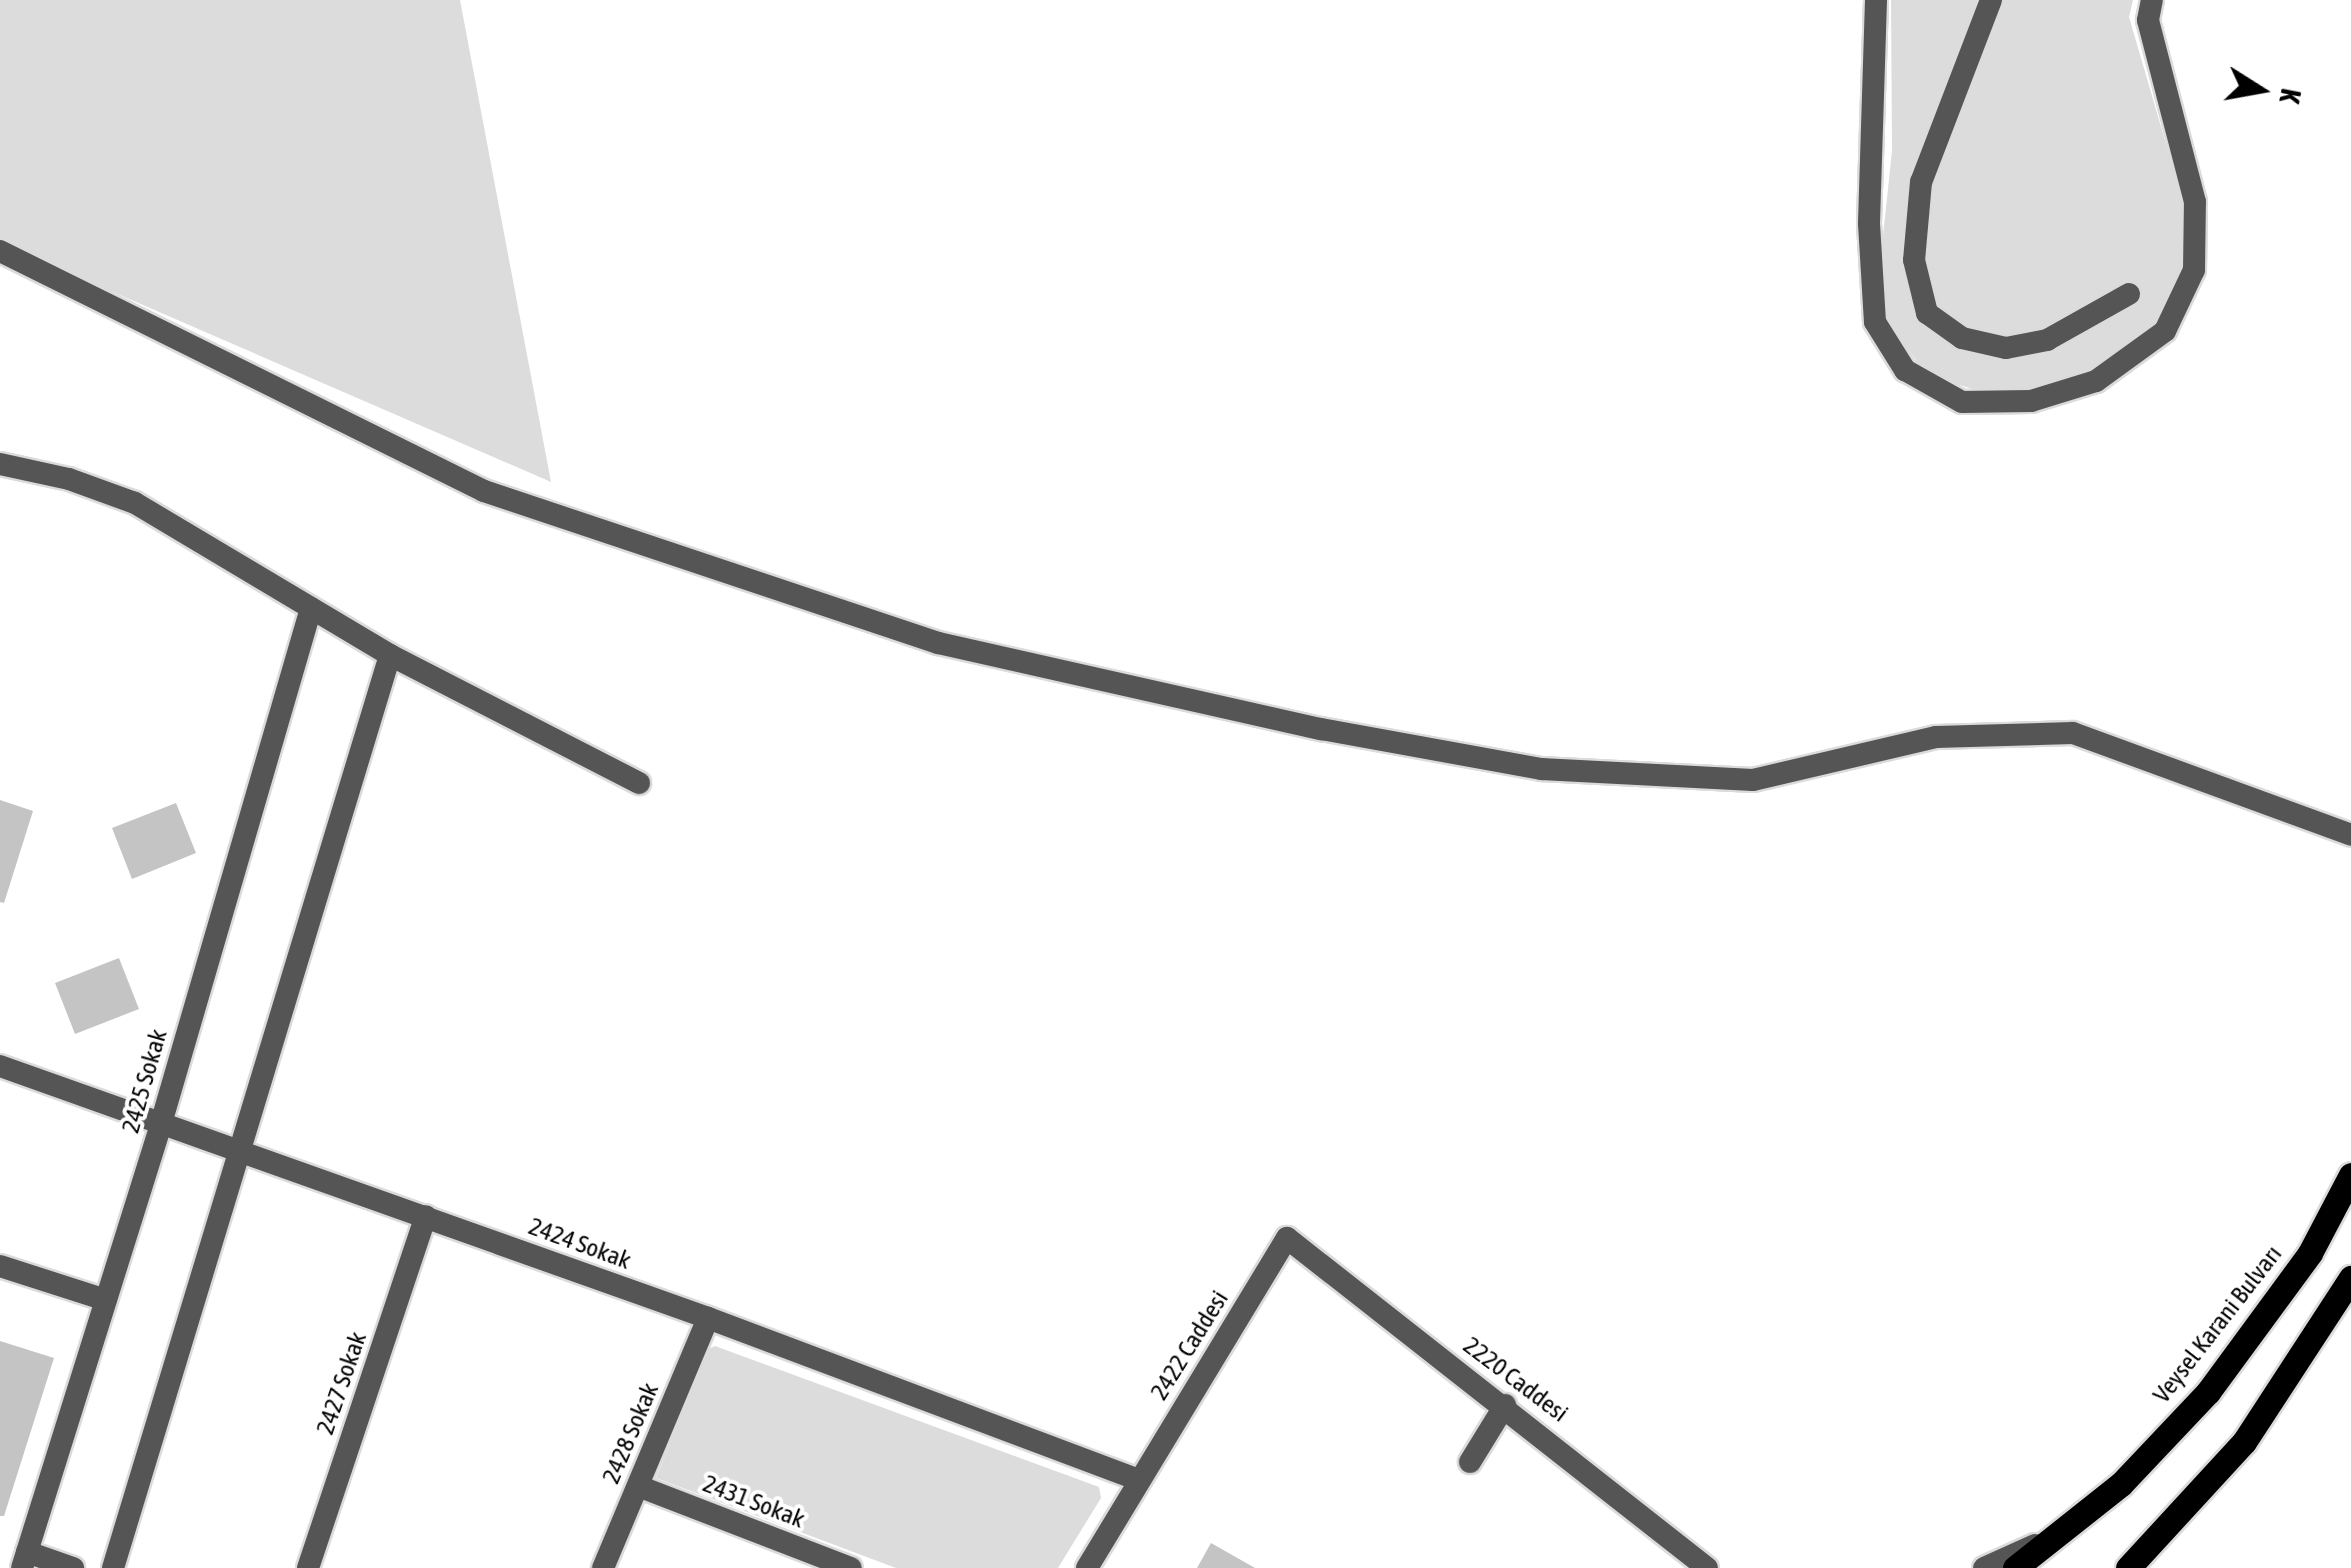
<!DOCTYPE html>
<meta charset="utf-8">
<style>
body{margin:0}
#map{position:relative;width:2351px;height:1568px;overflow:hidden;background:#fff;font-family:"Asap Condensed",sans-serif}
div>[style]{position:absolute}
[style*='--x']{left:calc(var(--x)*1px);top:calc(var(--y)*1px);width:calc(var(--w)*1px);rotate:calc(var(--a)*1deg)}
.green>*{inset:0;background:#dcdcdc}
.building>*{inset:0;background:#c4c4c4}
.roads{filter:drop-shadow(2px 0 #dbdbdb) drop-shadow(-2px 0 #dbdbdb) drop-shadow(0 2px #dbdbdb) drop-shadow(0 -2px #dbdbdb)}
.minor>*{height:22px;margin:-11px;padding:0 11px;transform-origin:11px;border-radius:11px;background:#555}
.major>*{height:25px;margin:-12.5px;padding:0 12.5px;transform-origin:12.5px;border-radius:12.5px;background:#000}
span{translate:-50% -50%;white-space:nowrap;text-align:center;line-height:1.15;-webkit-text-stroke:8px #fff;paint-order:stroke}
.street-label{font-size:25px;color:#000}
.north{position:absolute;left:2211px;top:40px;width:100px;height:100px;-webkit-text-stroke:8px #fff;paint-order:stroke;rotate:101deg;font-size:28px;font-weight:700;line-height:40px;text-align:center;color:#000}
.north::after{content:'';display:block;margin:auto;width:35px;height:45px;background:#000;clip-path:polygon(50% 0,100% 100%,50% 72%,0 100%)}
</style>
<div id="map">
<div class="green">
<i style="clip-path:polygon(0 0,460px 0,551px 482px,0 243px)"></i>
<i style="clip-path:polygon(1891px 0,2133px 0,2129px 17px,2183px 202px,2181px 273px,2155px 327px,2093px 373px,2024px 392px,1978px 391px,1927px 374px,1888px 325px,1880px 264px,1892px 151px)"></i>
<i style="clip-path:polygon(715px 1346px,1099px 1487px,1101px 1498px,1058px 1568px,896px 1568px,656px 1478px,708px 1349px)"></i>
</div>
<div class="building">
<i style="clip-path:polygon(0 800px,33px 811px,4px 903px,0 902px)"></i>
<i style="clip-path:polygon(176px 803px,196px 853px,132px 879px,112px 828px)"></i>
<i style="clip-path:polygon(119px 958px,139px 1009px,75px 1034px,55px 983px)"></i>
<i style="clip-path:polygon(0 1341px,54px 1358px,4px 1516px,0 1516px)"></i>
<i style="clip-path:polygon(1211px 1543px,1255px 1568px,1197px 1568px)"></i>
</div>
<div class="roads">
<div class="minor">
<i style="--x:1876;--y:0;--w:224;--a:91.8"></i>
<i style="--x:1869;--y:224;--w:98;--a:86.5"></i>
<i style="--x:1875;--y:322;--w:57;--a:58"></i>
<i style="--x:1905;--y:370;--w:65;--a:29.3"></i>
<i style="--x:1962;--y:402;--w:69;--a:-0.8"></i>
<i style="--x:2031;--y:401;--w:68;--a:-17.1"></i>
<i style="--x:2096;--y:381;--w:85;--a:-35.9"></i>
<i style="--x:2165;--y:331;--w:68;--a:-64.6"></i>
<i style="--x:2194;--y:270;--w:68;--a:-89.2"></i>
<i style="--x:2195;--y:202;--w:188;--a:-104.5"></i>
<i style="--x:2148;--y:20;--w:20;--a:-79"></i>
<i style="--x:1991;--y:0;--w:195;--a:111"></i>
<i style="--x:1921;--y:182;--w:78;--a:95.1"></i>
<i style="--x:1914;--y:260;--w:55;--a:76.2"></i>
<i style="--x:1927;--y:313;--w:43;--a:35.5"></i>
<i style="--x:1962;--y:338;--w:45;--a:12.8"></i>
<i style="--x:2006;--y:348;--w:42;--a:-11"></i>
<i style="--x:2047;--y:340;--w:94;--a:-29.3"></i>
<i style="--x:0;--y:251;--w:540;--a:26.38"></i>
<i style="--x:484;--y:491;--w:479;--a:18.5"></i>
<i style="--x:938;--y:643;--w:393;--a:12.7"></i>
<i style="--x:1321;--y:729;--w:224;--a:10.3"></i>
<i style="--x:1541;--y:769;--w:212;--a:3"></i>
<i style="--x:1753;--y:780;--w:188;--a:-13.2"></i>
<i style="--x:1936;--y:737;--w:137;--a:-1.7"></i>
<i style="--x:2073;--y:733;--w:296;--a:20.1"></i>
<i style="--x:0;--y:464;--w:71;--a:12.3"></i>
<i style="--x:69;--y:479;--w:70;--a:20"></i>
<i style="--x:135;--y:503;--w:297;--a:30.8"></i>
<i style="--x:390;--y:655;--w:280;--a:27.2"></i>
<i style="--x:0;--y:1066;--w:752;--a:19.59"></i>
<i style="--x:708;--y:1318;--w:460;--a:20.6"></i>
<i style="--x:0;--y:1266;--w:111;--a:17.8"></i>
<i style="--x:1470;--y:1462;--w:67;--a:-58.4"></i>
<i style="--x:638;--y:1486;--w:228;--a:21.1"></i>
<i style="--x:27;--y:1552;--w:49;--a:19.2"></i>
<i style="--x:22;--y:1568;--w:469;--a:-72.6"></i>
<i style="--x:162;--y:1120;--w:533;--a:-73.77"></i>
<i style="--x:113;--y:1568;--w:954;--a:-73.12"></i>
<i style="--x:308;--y:1568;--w:371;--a:-71.5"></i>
<i style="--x:603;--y:1568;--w:271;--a:-67.2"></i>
<i style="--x:1087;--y:1568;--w:386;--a:-58.8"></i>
<i style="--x:1287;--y:1238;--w:534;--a:38.16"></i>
<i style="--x:1984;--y:1568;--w:56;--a:-24.3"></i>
</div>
<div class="major">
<i style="--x:2015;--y:1568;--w:135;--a:-38.4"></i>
<i style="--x:2121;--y:1484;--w:127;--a:-46.6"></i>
<i style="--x:2208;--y:1392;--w:172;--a:-53.7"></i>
<i style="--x:2310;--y:1253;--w:88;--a:-62.3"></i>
<i style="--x:2128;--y:1568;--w:171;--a:-47.4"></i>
<i style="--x:2244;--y:1442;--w:196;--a:-56.9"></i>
</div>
</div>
<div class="street-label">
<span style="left:144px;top:1081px;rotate:-74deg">2425 Sokak</span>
<span style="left:580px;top:1243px;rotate:20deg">2424 Sokak</span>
<span style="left:2217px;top:1324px;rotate:-52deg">Veysel Karani Bulvarı</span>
<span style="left:1189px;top:1345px;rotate:-58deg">2422 Caddesi</span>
<span style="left:1516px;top:1379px;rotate:37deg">2220 Caddesi</span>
<span style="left:341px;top:1383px;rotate:-71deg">2427 Sokak</span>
<span style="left:630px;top:1433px;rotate:-67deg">2428 Sokak</span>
<span style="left:754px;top:1501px;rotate:21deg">2431 Sokak</span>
</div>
<div class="north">K</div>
</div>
